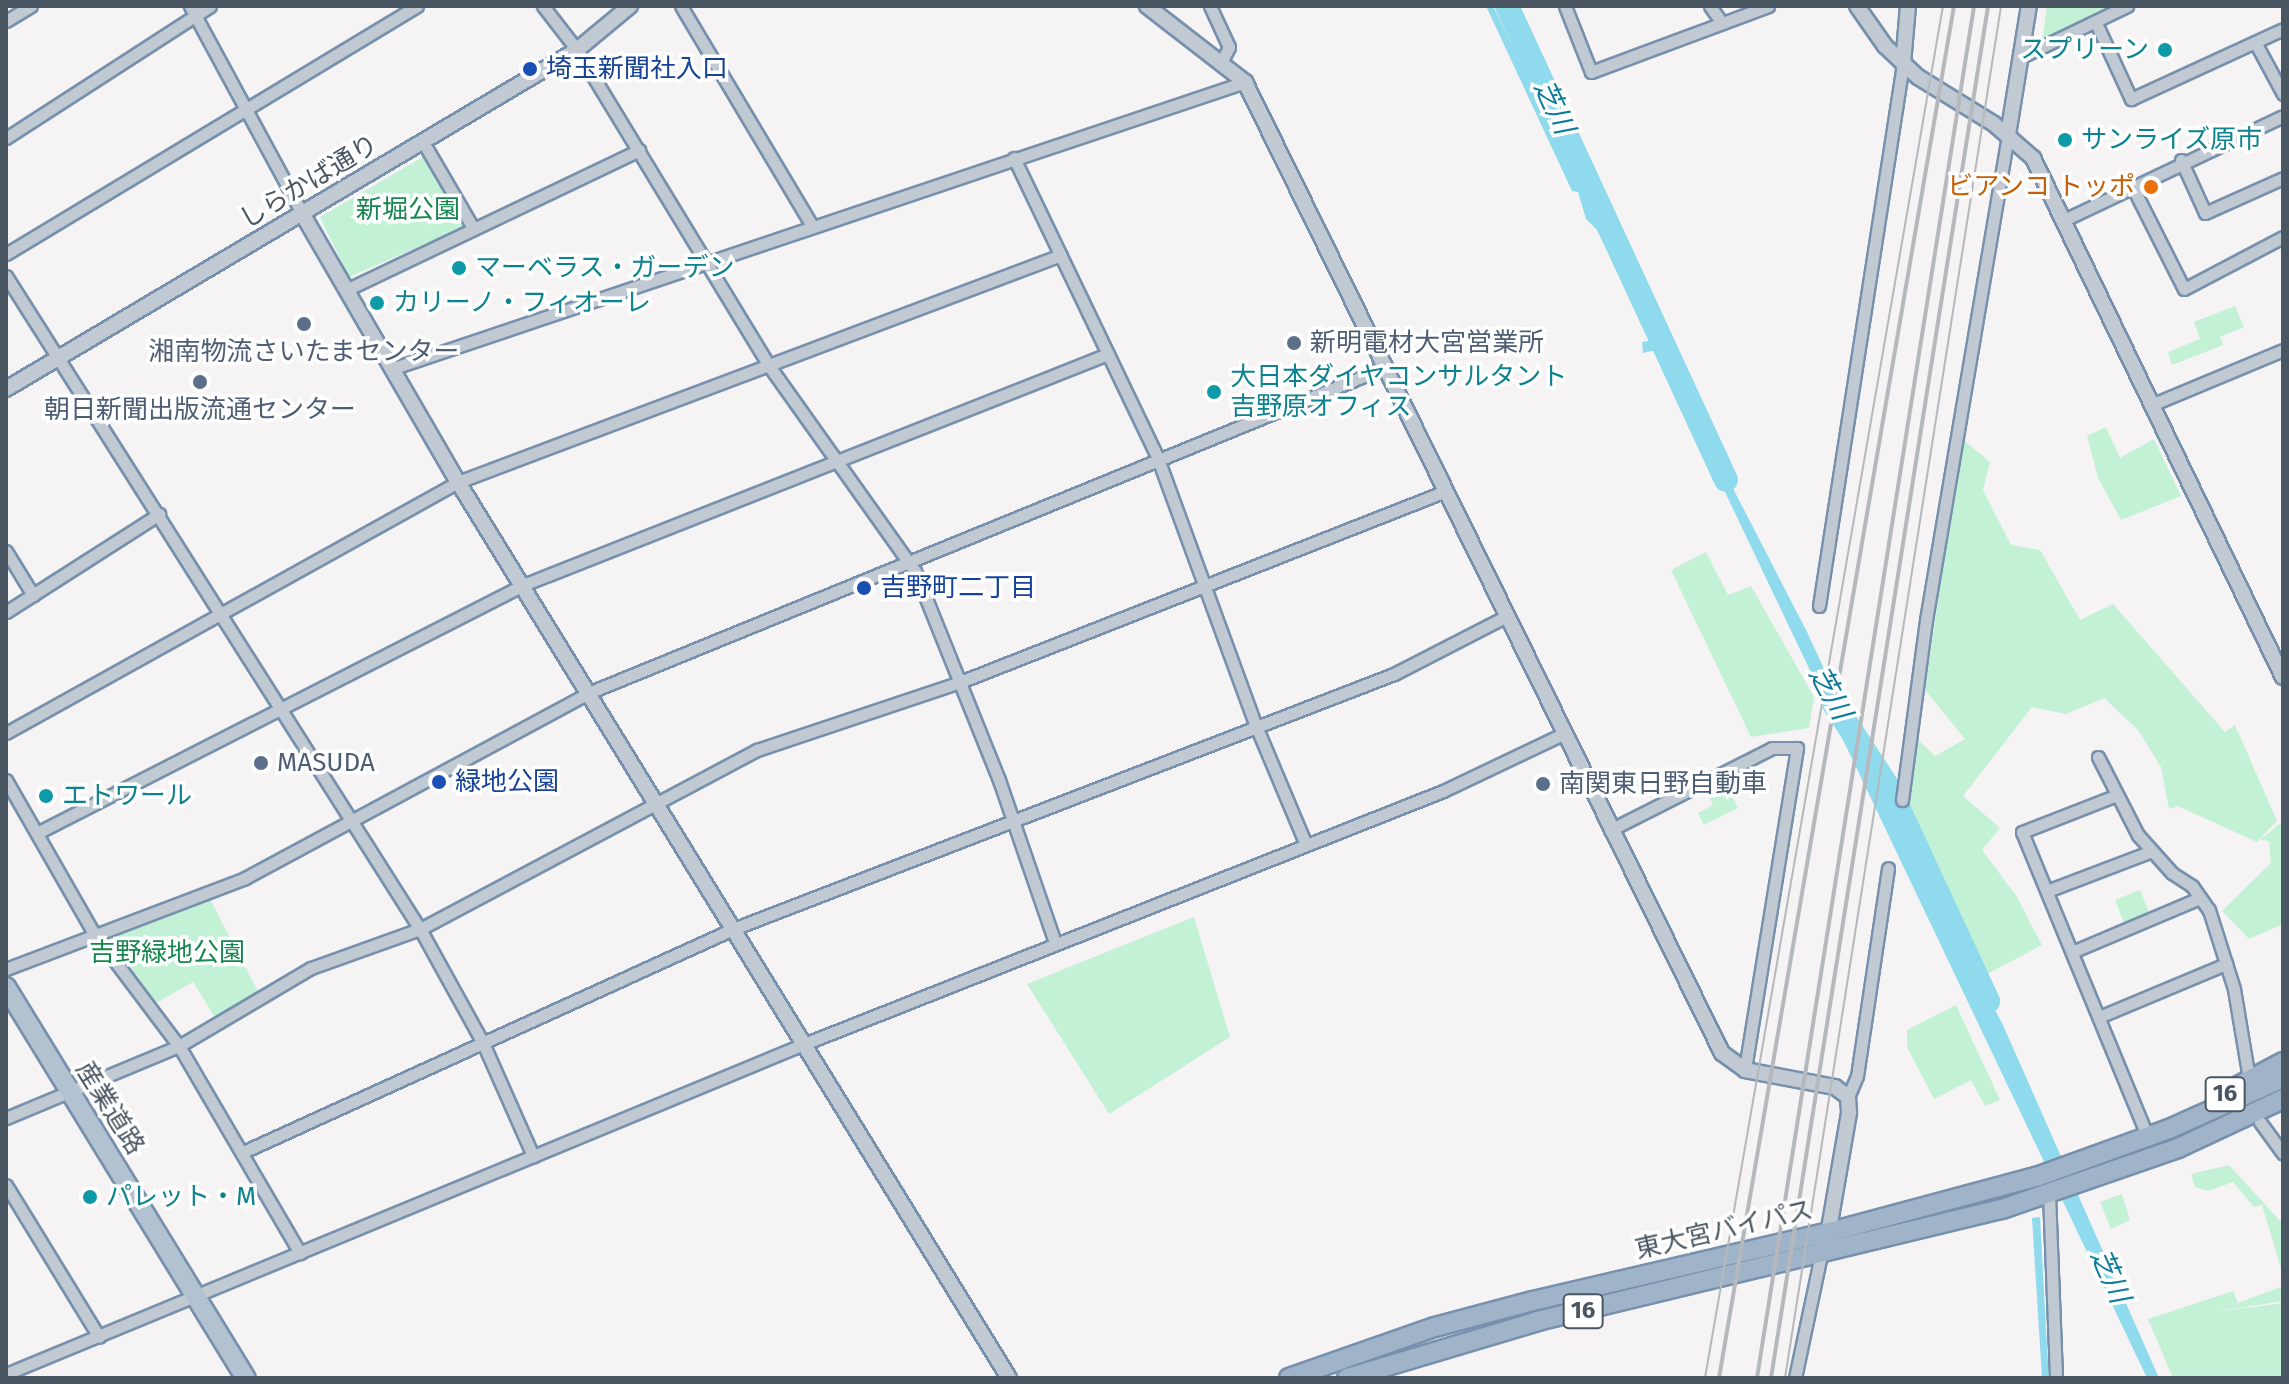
<!DOCTYPE html>
<meta charset="utf-8">
<style>
body{margin:0}
#map{position:relative;width:2289px;height:1384px;overflow:hidden;background:#f5f3f3;font-family:"Fira Sans","Noto Sans JP",sans-serif}
div>[style]{position:absolute}
[style*='--x']{left:calc(var(--x)*1px);top:calc(var(--y)*1px);width:calc(var(--w)*1px);rotate:calc(var(--a)*1deg)}
.green>*{inset:0;background:#c3f1d5}
.water>*{inset:0;background:#90daee}
.river>*{height:24px;margin:-12px;padding:0 12px;transform-origin:12px;border-radius:12px;background:#90daee}
.roads{filter:drop-shadow(2px 0 #7690ad) drop-shadow(-2px 0 #7690ad) drop-shadow(0 2px #7690ad) drop-shadow(0 -2px #7690ad)}
.minor>*{height:11px;margin:-5.5px;padding:0 5.5px;transform-origin:5.5px;border-radius:5.5px;background:#c1cad2}
.tertiary>*{height:14px;margin:-7px;padding:0 7px;transform-origin:7px;border-radius:7px;background:#c1cad2}
.primary>*{height:18px;margin:-9px;padding:0 9px;transform-origin:9px;border-radius:9px;background:#b3c2d1}
.trunk>*{height:18px;margin:-9px;padding:0 9px;transform-origin:9px;border-radius:9px;background:#9fb4c9}
.tram>*{height:2px;margin:-1px;padding:0 1px;transform-origin:1px;border-radius:1px;background:#b5b8bd}
.rail>*{height:4px;margin:-2px;padding:0 2px;transform-origin:2px;border-radius:2px;background:#b5b8bd}
.dots>*{width:22px;height:22px;translate:-50% -50%;box-sizing:border-box;border:4px solid #fff;border-radius:50%}
span{translate:-50% -50%;white-space:nowrap;text-align:center;line-height:1.15;-webkit-text-stroke:7px #fff;paint-order:stroke}
.shield-label span{padding:2px 6px;background:#fff;border:2px solid;border-radius:6px;-webkit-text-stroke-width:0}
.shield-label{font-size:24px;color:#4a5661;font-weight:700}
.culture-label{font-size:26px;color:#0d838f}
.right{translate:-100% -50%;text-align:right}
.left{translate:0 -50%;text-align:left}
.transit-label{font-size:26px;color:#164399}
.street-label{font-size:26px;color:#4a5661}
.food-label{font-size:26px;color:#c56008}
.park-label{font-size:26px;color:#17864f}
.service-label{font-size:26px;color:#4e5e75}
.water-label{font-size:28px;color:#0c7c9b;font-style:italic}
.frame{position:absolute;inset:0;border:8px solid #4a5661;pointer-events:none}
</style>
<div id="map">
<div class="green">
<i style="clip-path:polygon(2047px 6px,2114px 6px,2042px 41px)"></i>
<i style="clip-path:polygon(423px 157px,428px 157px,465px 220px,464px 227px,349px 277px,320px 217px)"></i>
<i style="clip-path:polygon(2235px 306px,2244px 327px,2220px 337px,2223px 345px,2172px 365px,2168px 352px,2200px 339px,2194px 322px)"></i>
<i style="clip-path:polygon(2106px 427px,2120px 458px,2154px 439px,2181px 496px,2121px 520px,2098px 478px,2087px 436px)"></i>
<i style="clip-path:polygon(1961px 438px,1990px 462px,1983px 490px,2011px 545px,2040px 550px,2080px 620px,2113px 604px,2225px 732px,2235px 725px,2277px 821px,2257px 842px,2178px 806px,2169px 809px,2161px 767px,2138px 730px,2104px 698px,2066px 714px,2032px 707px,1963px 796px,2000px 828px,1982px 850px,2017px 897px,2042px 945px,1985px 975px,1897px 791px,1911px 743px,1917px 739px,1935px 756px,1965px 739px,1925px 690px)"></i>
<i style="clip-path:polygon(1706px 552px,1728px 595px,1751px 586px,1814px 697px,1809px 728px,1751px 737px,1671px 570px)"></i>
<i style="clip-path:polygon(1725px 783px,1738px 808px,1704px 825px,1698px 813px,1713px 805px,1706px 792px)"></i>
<i style="clip-path:polygon(2283px 821px,2283px 924px,2249px 939px,2222px 911px,2271px 863px,2269px 841px,2260px 840px)"></i>
<i style="clip-path:polygon(2140px 890px,2150px 915px,2125px 925px,2115px 900px)"></i>
<i style="clip-path:polygon(210px 899px,259px 993px,216px 1019px,193px 982px,154px 1004px,106px 942px,108px 933px)"></i>
<i style="clip-path:polygon(1194px 917px,1230px 1037px,1109px 1114px,1027px 984px)"></i>
<i style="clip-path:polygon(1956px 1005px,2000px 1100px,1985px 1106px,1971px 1080px,1934px 1099px,1907px 1047px,1907px 1030px)"></i>
<i style="clip-path:polygon(2229px 1165px,2283px 1224px,2283px 1275px,2262px 1205px,2254px 1207px,2233px 1182px,2208px 1191px,2195px 1187px,2191px 1174px)"></i>
<i style="clip-path:polygon(2122px 1194px,2130px 1220px,2111px 1229px,2100px 1202px)"></i>
<i style="clip-path:polygon(2283px 1286px,2283px 1301px,2213px 1312px,2283px 1303px,2283px 1378px,2173px 1378px,2148px 1319px,2233px 1291px,2238px 1303px)"></i>
</div>
<div class="water">
<i style="clip-path:polygon(1486px 6px,1493px 6px,1542px 107px,1554px 103px,1554px 111px,1543px 111px,1590px 192px,1639px 306px,1807px 632px,1902px 836px,2002px 1023px,2159px 1378px,2147px 1378px,1675px 387px,1656px 350px,1643px 353px,1642px 342px,1649px 341px,1635px 308px,1597px 230px,1586px 219px,1578px 192px,1572px 191px)"></i>
<i style="clip-path:polygon(2040px 1217px,2046px 1329px,2049px 1378px,2042px 1378px,2032px 1218px)"></i>
</div>
<div class="river">
<i style="--x:1507;--y:6;--w:522;--a:65.2"></i>
<i style="--x:1834;--y:704;--w:103;--a:56.9"></i>
<i style="--x:1890;--y:790;--w:233;--a:65.1"></i>
</div>
<div class="roads">
<div class="minor">
<i style="--x:190;--y:6;--w:238;--a:61.6"></i>
<i style="--x:543;--y:6;--w:56;--a:52.3"></i>
<i style="--x:577;--y:50;--w:366;--a:58.7"></i>
<i style="--x:767;--y:363;--w:255;--a:54.6"></i>
<i style="--x:915;--y:571;--w:225;--a:68.1"></i>
<i style="--x:999;--y:780;--w:172;--a:71"></i>
<i style="--x:681;--y:6;--w:256;--a:59.2"></i>
<i style="--x:1210;--y:6;--w:45;--a:65.1"></i>
<i style="--x:1229;--y:47;--w:16;--a:117"></i>
<i style="--x:1565;--y:6;--w:71;--a:68.5"></i>
<i style="--x:1591;--y:72;--w:189;--a:-20.4"></i>
<i style="--x:1710;--y:6;--w:21;--a:55"></i>
<i style="--x:6;--y:21;--w:29;--a:-31"></i>
<i style="--x:2096;--y:23;--w:84;--a:65.3"></i>
<i style="--x:2131;--y:99;--w:167;--a:-24.7"></i>
<i style="--x:2255;--y:42;--w:59;--a:61.7"></i>
<i style="--x:2021;--y:57;--w:118;--a:-25.7"></i>
<i style="--x:6;--y:138;--w:243;--a:-32.9"></i>
<i style="--x:423;--y:142;--w:99;--a:59.8"></i>
<i style="--x:1014;--y:158;--w:331;--a:64.4"></i>
<i style="--x:1157;--y:456;--w:288;--a:69.9"></i>
<i style="--x:1256;--y:726;--w:129;--a:67.2"></i>
<i style="--x:2181;--y:160;--w:58;--a:65.6"></i>
<i style="--x:2205;--y:213;--w:85;--a:-24.2"></i>
<i style="--x:2132;--y:186;--w:115;--a:63.2"></i>
<i style="--x:2184;--y:289;--w:112;--a:-27.7"></i>
<i style="--x:2064;--y:220;--w:242;--a:-25.4"></i>
<i style="--x:6;--y:254;--w:480;--a:-31.1"></i>
<i style="--x:6;--y:276;--w:773;--a:57.63"></i>
<i style="--x:420;--y:929;--w:130;--a:61.1"></i>
<i style="--x:483;--y:1043;--w:124;--a:66.1"></i>
<i style="--x:346;--y:290;--w:325;--a:-25.5"></i>
<i style="--x:391;--y:369;--w:901;--a:-18.58"></i>
<i style="--x:2151;--y:405;--w:143;--a:-22.6"></i>
<i style="--x:6;--y:551;--w:52;--a:58.5"></i>
<i style="--x:1819;--y:606;--w:548;--a:-81.19"></i>
<i style="--x:6;--y:612;--w:182;--a:-32.6"></i>
<i style="--x:6;--y:733;--w:517;--a:-29.04"></i>
<i style="--x:458;--y:482;--w:644;--a:-20.63"></i>
<i style="--x:2098;--y:757;--w:88;--a:62.9"></i>
<i style="--x:2138;--y:835;--w:51;--a:48.2"></i>
<i style="--x:2172;--y:873;--w:24;--a:33"></i>
<i style="--x:2192;--y:886;--w:29;--a:55"></i>
<i style="--x:2209;--y:910;--w:83;--a:72.4"></i>
<i style="--x:2234;--y:989;--w:91;--a:80.5"></i>
<i style="--x:6;--y:780;--w:175;--a:60.2"></i>
<i style="--x:93;--y:932;--w:143;--a:53"></i>
<i style="--x:179;--y:1046;--w:240;--a:59.7"></i>
<i style="--x:2117;--y:795;--w:102;--a:158.7"></i>
<i style="--x:2022;--y:832;--w:330;--a:67.6"></i>
<i style="--x:1902;--y:800;--w:182;--a:-82.4"></i>
<i style="--x:1926;--y:620;--w:492;--a:-80.4"></i>
<i style="--x:1610;--y:830;--w:182;--a:-26.8"></i>
<i style="--x:1772;--y:748;--w:25;--a:0"></i>
<i style="--x:1797;--y:748;--w:326;--a:99.2"></i>
<i style="--x:37;--y:833;--w:546;--a:-27.03"></i>
<i style="--x:523;--y:585;--w:629;--a:-21.55"></i>
<i style="--x:2047;--y:891;--w:112;--a:-20.9"></i>
<i style="--x:2072;--y:952;--w:139;--a:-22.9"></i>
<i style="--x:6;--y:969;--w:256;--a:-20.8"></i>
<i style="--x:245;--y:878;--w:390;--a:-28.3"></i>
<i style="--x:588;--y:693;--w:862;--a:-22.22"></i>
<i style="--x:2099;--y:1017;--w:138;--a:-22.7"></i>
<i style="--x:1848;--y:1097;--w:23;--a:-67"></i>
<i style="--x:1857;--y:1076;--w:210;--a:-81.5"></i>
<i style="--x:6;--y:1118;--w:187;--a:-22.6"></i>
<i style="--x:179;--y:1046;--w:153;--a:-30.6"></i>
<i style="--x:311;--y:968;--w:116;--a:-19.7"></i>
<i style="--x:420;--y:929;--w:382;--a:-28"></i>
<i style="--x:757;--y:750;--w:214;--a:-18.5"></i>
<i style="--x:960;--y:682;--w:522;--a:-21.46"></i>
<i style="--x:2260;--y:1122;--w:39;--a:54"></i>
<i style="--x:243;--y:1152;--w:538;--a:-24.47"></i>
<i style="--x:733;--y:929;--w:708;--a:-21.1"></i>
<i style="--x:1394;--y:674;--w:127;--a:-27.2"></i>
<i style="--x:6;--y:1185;--w:178;--a:58.5"></i>
<i style="--x:2049;--y:1194;--w:184;--a:87.8"></i>
<i style="--x:6;--y:1374;--w:864;--a:-22.47"></i>
<i style="--x:804;--y:1044;--w:687;--a:-21.6"></i>
<i style="--x:1443;--y:791;--w:133;--a:-25.4"></i>
<i style="--x:1795;--y:1378;--w:126;--a:-78.1"></i>
</div>
<div class="tertiary">
<i style="--x:1147;--y:6;--w:124;--a:37.8"></i>
<i style="--x:1245;--y:82;--w:1082;--a:63.84"></i>
<i style="--x:1722;--y:1053;--w:29;--a:36"></i>
<i style="--x:1745;--y:1070;--w:92;--a:10.7"></i>
<i style="--x:1835;--y:1087;--w:16;--a:38"></i>
<i style="--x:1848;--y:1097;--w:16;--a:86"></i>
<i style="--x:1849;--y:1113;--w:129;--a:99.8"></i>
<i style="--x:1857;--y:6;--w:49;--a:55"></i>
<i style="--x:1885;--y:46;--w:45;--a:43.2"></i>
<i style="--x:1918;--y:77;--w:89;--a:31.7"></i>
<i style="--x:1994;--y:124;--w:52;--a:41.1"></i>
<i style="--x:2033;--y:158;--w:576;--a:64.28"></i>
<i style="--x:1903;--y:64;--w:58;--a:-85.1"></i>
<i style="--x:2008;--y:135;--w:131;--a:-80.8"></i>
<i style="--x:303;--y:215;--w:309;--a:59.9"></i>
<i style="--x:458;--y:482;--w:1052;--a:58.41"></i>
<i style="--x:6;--y:389;--w:664;--a:-30.7"></i>
<i style="--x:577;--y:50;--w:69;--a:-39.7"></i>
</div>
<div class="primary">
<i style="--x:6;--y:987;--w:459;--a:58.5"></i>
</div>
<div class="trunk">
<i style="--x:2225;--y:1093;--w:66;--a:-28.1"></i>
<i style="--x:1289;--y:1378;--w:155;--a:-19.3"></i>
<i style="--x:1435;--y:1327;--w:101;--a:-14.9"></i>
<i style="--x:1533;--y:1301;--w:305;--a:-13.1"></i>
<i style="--x:1830;--y:1232;--w:216;--a:-15"></i>
<i style="--x:2039;--y:1176;--w:138;--a:-19.9"></i>
<i style="--x:2169;--y:1129;--w:125;--a:-24.1"></i>
<i style="--x:1347;--y:1378;--w:199;--a:-16.6"></i>
<i style="--x:1538;--y:1321;--w:477;--a:-13.6"></i>
<i style="--x:2002;--y:1209;--w:186;--a:-19.1"></i>
<i style="--x:2178;--y:1148;--w:116;--a:-25"></i>
</div>
</div>
<div class="tram">
<i style="--x:1705;--y:1378;--w:1392;--a:-80.16"></i>
<i style="--x:1785;--y:1378;--w:1389;--a:-81.05"></i>
</div>
<div class="rail">
<i style="--x:1719;--y:1378;--w:1392;--a:-80.28"></i>
<i style="--x:1757;--y:1378;--w:1389;--a:-81.01"></i>
<i style="--x:1771;--y:1378;--w:1389;--a:-81.01"></i>
</div>
<div class="dots">
<i style="left:2165px;top:50px;background:#0f9aa8"></i>
<i style="left:530px;top:69px;background:#1a4fb4"></i>
<i style="left:2065px;top:140px;background:#0f9aa8"></i>
<i style="left:2151px;top:187px;background:#e8710a"></i>
<i style="left:459px;top:268px;background:#0f9aa8"></i>
<i style="left:377px;top:303px;background:#0f9aa8"></i>
<i style="left:304px;top:324px;background:#5c6f8a"></i>
<i style="left:1294px;top:343px;background:#5c6f8a"></i>
<i style="left:200px;top:382px;background:#5c6f8a"></i>
<i style="left:1214px;top:392px;background:#0f9aa8"></i>
<i style="left:864px;top:588px;background:#1a4fb4"></i>
<i style="left:261px;top:763px;background:#5c6f8a"></i>
<i style="left:439px;top:782px;background:#1a4fb4"></i>
<i style="left:1543px;top:784px;background:#5c6f8a"></i>
<i style="left:46px;top:796px;background:#0f9aa8"></i>
<i style="left:90px;top:1197px;background:#0f9aa8"></i>
</div>
<div class="shield-label">
<span style="left:2225px;top:1094px">16</span>
<span style="left:1583px;top:1311px">16</span>
</div>
<div class="culture-label">
<span class="right" style="left:2149px;top:50px">スプリーン</span>
<span class="left" style="left:2081px;top:140px">サンライズ原市</span>
<span class="left" style="left:475px;top:268px">マーベラス・ガーデン</span>
<span class="left" style="left:393px;top:303px">カリーノ・フィオーレ</span>
<span class="left" style="left:1230px;top:392px">大日本ダイヤコンサルタント<br>吉野原オフィス</span>
<span class="left" style="left:62px;top:796px">エトワール</span>
<span class="left" style="left:106px;top:1197px">パレット・M</span>
</div>
<div class="transit-label">
<span class="left" style="left:546px;top:69px">埼玉新聞社入口</span>
<span class="left" style="left:880px;top:588px">吉野町二丁目</span>
<span class="left" style="left:455px;top:782px">緑地公園</span>
</div>
<div class="street-label">
<span style="left:309px;top:182px;rotate:-31deg">しらかば通り</span>
<span style="left:110px;top:1108px;rotate:58deg">産業道路</span>
<span style="left:1724px;top:1230px;rotate:-13deg">東大宮バイパス</span>
</div>
<div class="food-label">
<span class="right" style="left:2135px;top:187px">ビアンコ トッポ</span>
</div>
<div class="park-label">
<span style="left:408px;top:210px">新堀公園</span>
<span style="left:167px;top:953px">吉野緑地公園</span>
</div>
<div class="service-label">
<span class="left" style="left:1310px;top:343px">新明電材大宮営業所</span>
<span style="left:304px;top:352px">湘南物流さいたまセンター</span>
<span style="left:200px;top:410px">朝日新聞出版流通センター</span>
<span class="left" style="left:277px;top:763px">MASUDA</span>
<span class="left" style="left:1559px;top:784px">南関東日野自動車</span>
</div>
<div class="water-label">
<span style="left:1554px;top:107px;rotate:65deg">芝川</span>
<span style="left:1830px;top:693px;rotate:61deg">芝川</span>
<span style="left:2110px;top:1276px;rotate:66deg">芝川</span>
</div>
<div class="frame"></div>
</div>
